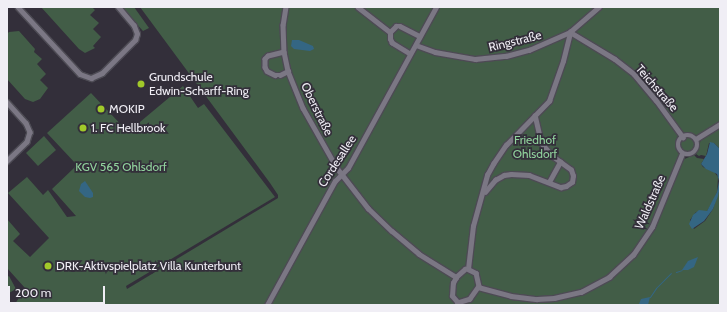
<!DOCTYPE html>
<meta charset="utf-8">
<style>
body{margin:0}
#map{position:relative;width:727px;height:312px;overflow:hidden;background:#332f3a;font-family:Cabin,sans-serif}
div>[style]{position:absolute}
[style*='--x']{left:calc(var(--x)*1px);top:calc(var(--y)*1px);width:calc(var(--w)*1px);rotate:calc(var(--a)*1deg)}
.green>*{inset:0;background:#425d47}
.round{border-radius:50%}
.water>*{inset:0;background:#346683}
.stream>*{height:1px;margin:-0.5px;padding:0 0.5px;transform-origin:0.5px;border-radius:0.5px;background:#346683}
.roads{filter:drop-shadow(1px 0 #4d4b54) drop-shadow(-1px 0 #4d4b54) drop-shadow(0 1px #4d4b54) drop-shadow(0 -1px #4d4b54)}
.minor>*{height:4.5px;margin:-2.25px;padding:0 2.25px;transform-origin:2.25px;border-radius:2.25px;background:#7b7784}
.minor>.ring{margin:-2.25px;padding:0;box-sizing:content-box;background:none;border:4.5px solid #7b7784;border-radius:50%}
.dots>*{width:11px;height:11px;translate:-50% -50%;box-sizing:border-box;border:2px solid #332f3a;border-radius:50%}
span{translate:-50% -50%;white-space:nowrap;text-align:center;line-height:1.15;-webkit-text-stroke:3.5px #332f3a;paint-order:stroke}
.street-label{font-size:12px;color:#f0eef5}
.poi-label{font-size:12px;color:#f0eef5}
.left{translate:0 -50%;text-align:left}
.park-label{font-size:12px;color:#91d39d}
.frame{position:absolute;inset:0;border:8px solid #f0eef5;pointer-events:none}
.scale{position:absolute;left:8px;top:286px;width:97px;height:18px;box-sizing:border-box;border:2px solid #f0eef5;border-top:0;padding-left:5px;font-size:12px;line-height:14px;white-space:nowrap;color:#f0eef5;-webkit-text-stroke:3px #332f3a;paint-order:stroke}
</style>
<div id="map">
<div class="green">
<i style="clip-path:polygon(41px 7px,92px 7px,95px 10px,90px 15px,99px 23px,93px 29px,101px 37px,93px 46px,95px 48px,85px 53px,79px 49px)"></i>
<i style="clip-path:polygon(121px 7px,134px 7px,149px 28px,143px 31px)"></i>
<i style="clip-path:polygon(140px 7px,720px 7px,720px 149px,714px 143px,709px 143px,706px 156px,701px 155px,699px 156px,696px 154px,699px 149px,701px 137px,690px 133px,680px 137px,675px 147px,682px 160px,694px 155px,697px 158px,704px 159px,701px 164px,703px 167px,714px 172px,718px 177px,717px 192px,713px 201px,707px 211px,696px 212px,690px 220px,694px 229px,705px 221px,713px 209px,720px 187px,720px 305px,8px 305px,15px 304px,25px 288px,7px 268px,7px 219px,20px 234px,13px 241px,30px 257px,49px 238px,8px 193px,27px 177px,43px 195px,48px 190px,67px 217px,76px 216px,52px 189px,74px 168px,76px 164px,47px 133px,91px 93px,128px 132px,183px 86px,198px 108px,204px 104px,275px 197px,126px 286px,127px 289px,278px 198px,278px 195px,270px 183px)"></i>
<i style="clip-path:polygon(19px 31px,35px 49px,34px 52px,42px 59px,37px 64px,46px 74px,40px 80px,48px 88px,40px 99px,33px 102px,25px 99px,7px 79px,7px 34px,9px 32px)"></i>
<i style="clip-path:polygon(44px 136px,56px 150px,38px 166px,26px 153px)"></i>
<i class="round" style="left:680px;top:137px;width:16px;height:16px"></i>
<i style="clip-path:polygon(9px 276px,16px 289px,9px 293px,7px 289px,7px 277px)"></i>
</div>
<div class="water">
<i style="clip-path:polygon(292px 40px,299px 40px,313px 46px,314px 49px,310px 51px,294px 49px,291px 46px)"></i>
<i style="clip-path:polygon(710px 142px,714px 143px,720px 149px,720px 187px,718px 196px,713px 209px,704px 221px,692px 229px,689px 224px,693px 215px,699px 210px,707px 211px,717px 192px,719px 181px,717px 174px,706px 169px,701px 164px,707px 154px)"></i>
<i style="clip-path:polygon(85px 181px,93px 193px,93px 197px,90px 198px,85px 197px,79px 191px,81px 184px)"></i>
<i style="clip-path:polygon(698px 257px,694px 267px,688px 270px,682px 270px,688px 261px)"></i>
<i style="clip-path:polygon(650px 297px,648px 305px,639px 304px,641px 299px)"></i>
</div>
<div class="stream">
<i style="--x:676;--y:272;--w:6;--a:-18"></i>
<i style="--x:650;--y:297;--w:11;--a:-56"></i>
<i style="--x:656;--y:288;--w:21;--a:-45"></i>
</div>
<div class="roads">
<div class="minor">
<i style="--x:18;--y:7;--w:91;--a:47.2"></i>
<i style="--x:80;--y:74;--w:12;--a:20"></i>
<i style="--x:91;--y:78;--w:12;--a:-24"></i>
<i style="--x:102;--y:73;--w:47;--a:-45"></i>
<i style="--x:135;--y:40;--w:6;--a:-72"></i>
<i style="--x:137;--y:34;--w:9;--a:-111"></i>
<i style="--x:134;--y:26;--w:25;--a:-130"></i>
<i style="--x:286;--y:7;--w:18;--a:99"></i>
<i style="--x:283;--y:25;--w:27;--a:88"></i>
<i style="--x:284;--y:52;--w:19;--a:78"></i>
<i style="--x:288;--y:71;--w:40;--a:68"></i>
<i style="--x:303;--y:108;--w:69;--a:60.5"></i>
<i style="--x:337;--y:168;--w:51;--a:52.2"></i>
<i style="--x:368;--y:208;--w:33;--a:44"></i>
<i style="--x:392;--y:231;--w:35;--a:40"></i>
<i style="--x:419;--y:254;--w:44;--a:31.9"></i>
<i style="--x:358;--y:7;--w:41;--a:38"></i>
<i style="--x:570;--y:32;--w:52;--a:31"></i>
<i style="--x:615;--y:59;--w:24;--a:38"></i>
<i style="--x:634;--y:74;--w:34;--a:50"></i>
<i style="--x:656;--y:100;--w:46;--a:53.9"></i>
<i style="--x:416;--y:45;--w:20;--a:20"></i>
<i style="--x:435;--y:52;--w:41;--a:9.9"></i>
<i style="--x:475;--y:59;--w:31;--a:-6"></i>
<i style="--x:506;--y:56;--w:24;--a:-15"></i>
<i style="--x:529;--y:50;--w:45;--a:-23.7"></i>
<i style="--x:570;--y:32;--w:38;--a:-41"></i>
<i style="--x:284;--y:52;--w:16;--a:166"></i>
<i style="--x:268;--y:56;--w:4;--a:135"></i>
<i style="--x:265;--y:59;--w:8;--a:90"></i>
<i style="--x:265;--y:67;--w:4;--a:63"></i>
<i style="--x:267;--y:71;--w:9;--a:27"></i>
<i style="--x:275;--y:75;--w:5;--a:0"></i>
<i style="--x:280;--y:75;--w:9;--a:-27"></i>
<i style="--x:410;--y:54;--w:21;--a:-149"></i>
<i style="--x:392;--y:43;--w:4;--a:-117"></i>
<i style="--x:390;--y:39;--w:7;--a:-90"></i>
<i style="--x:390;--y:32;--w:8;--a:-45"></i>
<i style="--x:396;--y:26;--w:4;--a:0"></i>
<i style="--x:400;--y:26;--w:22;--a:27"></i>
<i style="--x:7;--y:102;--w:28;--a:48"></i>
<i style="--x:26;--y:123;--w:10;--a:66"></i>
<i style="--x:30;--y:132;--w:10;--a:107"></i>
<i style="--x:27;--y:142;--w:28;--a:136"></i>
<i class="ring" style="left:678px;top:135px;width:15.5px;height:15.5px"></i>
<i style="--x:696;--y:139;--w:28;--a:-32"></i>
<i style="--x:549;--y:182;--w:23;--a:-61"></i>
<i style="--x:485;--y:192;--w:16;--a:-50"></i>
<i style="--x:495;--y:180;--w:10;--a:-29"></i>
<i style="--x:504;--y:175;--w:7;--a:-8"></i>
<i style="--x:511;--y:174;--w:18;--a:3"></i>
<i style="--x:529;--y:175;--w:34;--a:21"></i>
<i style="--x:561;--y:187;--w:5;--a:-11"></i>
<i style="--x:566;--y:186;--w:7;--a:-34"></i>
<i style="--x:572;--y:182;--w:6;--a:-81"></i>
<i style="--x:573;--y:176;--w:6;--a:-108"></i>
<i style="--x:571;--y:170;--w:22;--a:-144"></i>
<i style="--x:553;--y:157;--w:18;--a:-131"></i>
<i style="--x:541;--y:143;--w:28;--a:-103"></i>
<i style="--x:465;--y:269;--w:3;--a:0"></i>
<i style="--x:468;--y:269;--w:9;--a:27"></i>
<i style="--x:476;--y:273;--w:13;--a:77"></i>
<i style="--x:479;--y:286;--w:16;--a:125"></i>
<i style="--x:470;--y:299;--w:13;--a:162"></i>
<i style="--x:458;--y:303;--w:9;--a:-131"></i>
<i style="--x:452;--y:296;--w:13;--a:-86"></i>
<i style="--x:453;--y:283;--w:7;--a:-63"></i>
<i style="--x:456;--y:277;--w:12;--a:-42"></i>
<i style="--x:468;--y:269;--w:43;--a:-83.4"></i>
<i style="--x:473;--y:226;--w:53;--a:-74.6"></i>
<i style="--x:487;--y:175;--w:13;--a:-61"></i>
<i style="--x:493;--y:164;--w:23;--a:-56"></i>
<i style="--x:506;--y:145;--w:62;--a:-45.7"></i>
<i style="--x:549;--y:101;--w:42;--a:-70.7"></i>
<i style="--x:563;--y:61;--w:30;--a:-76"></i>
<i style="--x:478;--y:287;--w:34;--a:15"></i>
<i style="--x:511;--y:296;--w:26;--a:7"></i>
<i style="--x:537;--y:299;--w:17;--a:-3"></i>
<i style="--x:554;--y:298;--w:28;--a:-13"></i>
<i style="--x:581;--y:292;--w:32;--a:-28"></i>
<i style="--x:609;--y:277;--w:33;--a:-43"></i>
<i style="--x:633;--y:255;--w:34;--a:-56"></i>
<i style="--x:652;--y:227;--w:79;--a:-67.7"></i>
<i style="--x:267;--y:305;--w:141;--a:-61.3"></i>
<i style="--x:335;--y:181;--w:18;--a:-45"></i>
<i style="--x:348;--y:168;--w:183;--a:-61.3"></i>
</div>
</div>
<div class="dots">
<i style="left:141px;top:84px;background:#a1c92a"></i>
<i style="left:101px;top:109px;background:#a1c92a"></i>
<i style="left:83px;top:128px;background:#a1c92a"></i>
<i style="left:48px;top:266px;background:#a1c92a"></i>
</div>
<div class="street-label">
<span style="left:515px;top:41px;rotate:-14deg">Ringstraße</span>
<span style="left:657px;top:88px;rotate:49deg">Teichstraße</span>
<span style="left:317px;top:109px;rotate:64deg">Oberstraße</span>
<span style="left:337px;top:161px;rotate:-57deg">Cordesallee</span>
<span style="left:650px;top:202px;rotate:-66deg">Waldstraße</span>
</div>
<div class="poi-label">
<span class="left" style="left:149px;top:84px">Grundschule<br>Edwin-Scharff-Ring</span>
<span class="left" style="left:109px;top:109px">MOKIP</span>
<span class="left" style="left:91px;top:128px">1. FC Hellbrook</span>
<span class="left" style="left:56px;top:266px">DRK-Aktivspielplatz Villa Kunterbunt</span>
</div>
<div class="park-label">
<span style="left:535px;top:147px">Friedhof<br>Ohlsdorf</span>
<span style="left:121px;top:167px">KGV 565 Ohlsdorf</span>
</div>
<div class="frame"></div>
<div class="scale">200 m</div>
</div>
